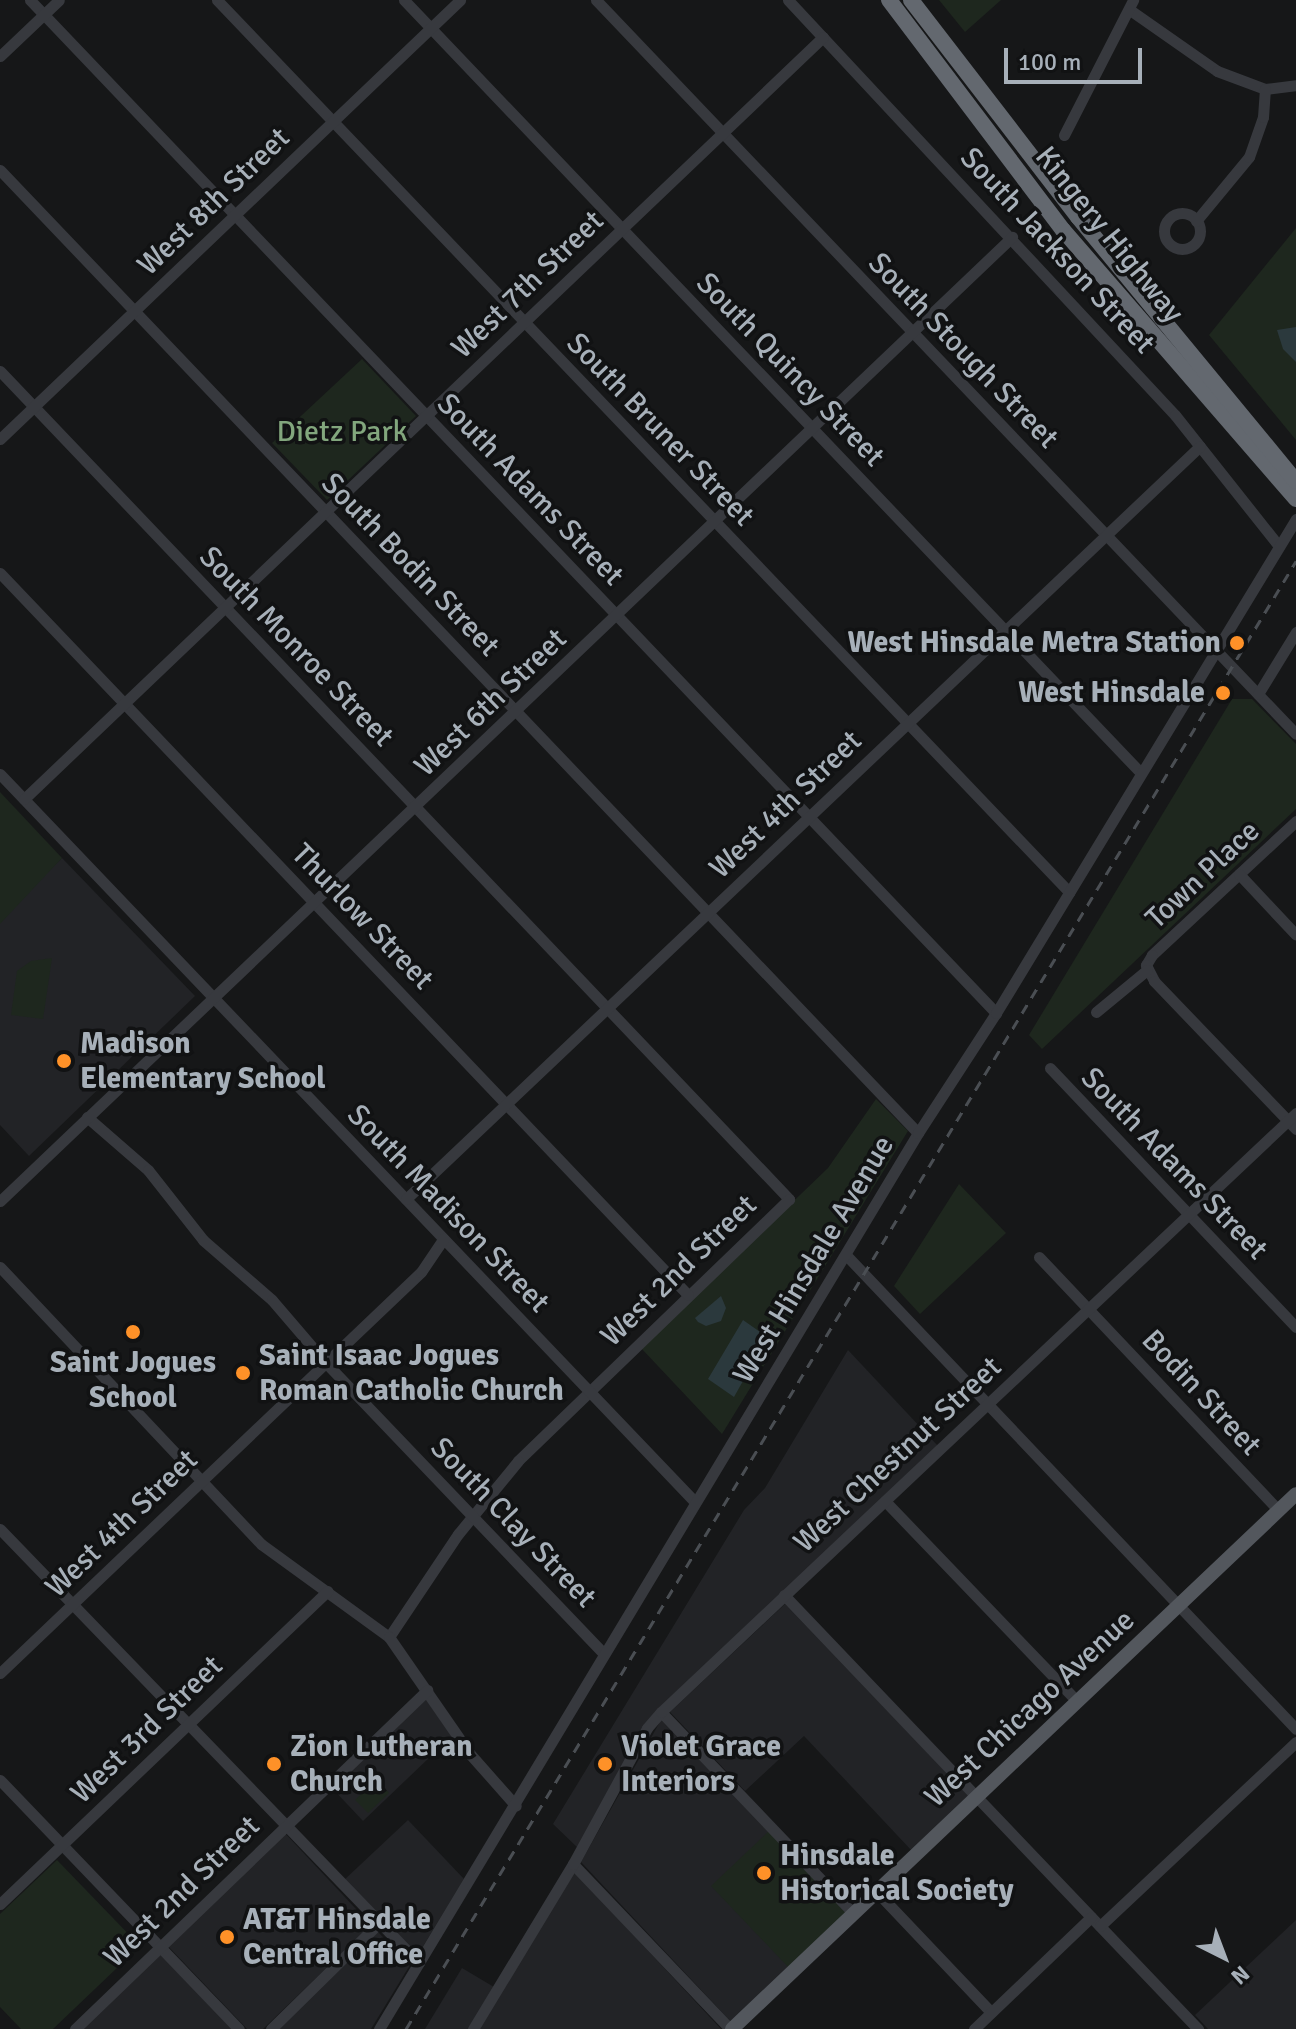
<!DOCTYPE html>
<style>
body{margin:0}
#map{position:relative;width:1296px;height:2029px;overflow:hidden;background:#161718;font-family:Signika,sans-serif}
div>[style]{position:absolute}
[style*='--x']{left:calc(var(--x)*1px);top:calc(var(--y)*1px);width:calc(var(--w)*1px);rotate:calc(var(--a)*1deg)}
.built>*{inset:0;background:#222326}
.green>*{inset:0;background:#1e271e}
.water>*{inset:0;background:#2b393d}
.minor>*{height:11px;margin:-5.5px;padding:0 5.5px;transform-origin:5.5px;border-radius:5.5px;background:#37393e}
.minor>.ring{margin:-5.5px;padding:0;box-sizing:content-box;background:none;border:11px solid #37393e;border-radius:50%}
.major>*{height:14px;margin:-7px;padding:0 7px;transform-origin:7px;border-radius:7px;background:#53575d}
.highway>*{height:16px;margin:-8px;padding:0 8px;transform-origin:8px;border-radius:8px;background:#63686f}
.rail>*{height:3px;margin-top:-1.5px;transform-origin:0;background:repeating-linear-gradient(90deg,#4a4e53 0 10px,transparent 0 18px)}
.dots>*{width:22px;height:22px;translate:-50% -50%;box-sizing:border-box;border:4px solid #111213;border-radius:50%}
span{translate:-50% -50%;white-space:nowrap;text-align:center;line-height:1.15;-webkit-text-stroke:7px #111213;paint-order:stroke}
.street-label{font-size:30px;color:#a7b0b9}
.park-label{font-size:30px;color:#82a67d}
.poi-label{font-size:30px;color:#a7b0b9;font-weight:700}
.right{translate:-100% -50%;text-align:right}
.left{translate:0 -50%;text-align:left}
.north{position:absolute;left:1184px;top:1917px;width:80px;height:80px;-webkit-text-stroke:6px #111213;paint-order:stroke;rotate:138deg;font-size:22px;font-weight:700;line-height:32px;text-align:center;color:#a7b0b9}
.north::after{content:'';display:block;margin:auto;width:28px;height:36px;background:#a7b0b9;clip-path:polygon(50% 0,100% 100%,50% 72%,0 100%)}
.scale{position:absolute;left:1004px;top:48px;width:138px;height:36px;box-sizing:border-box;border:4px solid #a7b0b9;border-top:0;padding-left:10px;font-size:24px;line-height:28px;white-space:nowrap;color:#a7b0b9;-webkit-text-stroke:6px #111213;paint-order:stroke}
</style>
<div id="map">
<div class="built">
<i style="clip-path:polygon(62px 858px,195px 996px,29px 1156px,0 1125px,0 917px)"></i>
<i style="clip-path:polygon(848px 1350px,938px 1446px,660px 1707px,579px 1849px,553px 1824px,744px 1510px,765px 1488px)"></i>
<i style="clip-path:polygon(785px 1604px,969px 1796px,912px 1851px,804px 1736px,745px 1791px,670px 1712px)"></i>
<i style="clip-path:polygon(426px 1699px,452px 1736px,363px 1821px,332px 1788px)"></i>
<i style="clip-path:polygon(661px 1720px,769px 1831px,789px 1968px,732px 2023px,581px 1862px)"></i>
<i style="clip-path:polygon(408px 1820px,464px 1879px,416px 1958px,343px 1881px)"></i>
<i style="clip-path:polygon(283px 1831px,371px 1925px,263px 2029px,247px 2029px,166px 1944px)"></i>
<i style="clip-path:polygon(573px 1870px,721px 2029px,477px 2029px)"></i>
<i style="clip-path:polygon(1296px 1920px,1296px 2029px,1208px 2029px,1195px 2015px)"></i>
<i style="clip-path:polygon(378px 1932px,410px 1965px,371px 2029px,278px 2029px)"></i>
<i style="clip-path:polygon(158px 1952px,232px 2029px,77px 2029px)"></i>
<i style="clip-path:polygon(462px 1968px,494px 1987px,470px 2029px,425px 2029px)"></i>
</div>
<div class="green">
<i style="clip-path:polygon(939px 0,1001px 0,965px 32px)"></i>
<i style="clip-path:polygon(1296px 228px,1296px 440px,1209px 335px)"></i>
<i style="clip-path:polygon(362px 359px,416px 416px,327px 500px,272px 443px)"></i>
<i style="clip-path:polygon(1232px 699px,1252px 699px,1296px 744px,1296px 809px,1042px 1049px,1029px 1035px)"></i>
<i style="clip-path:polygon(0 792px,62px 858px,0 924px)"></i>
<i style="clip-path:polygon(52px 958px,43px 1019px,11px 1015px,17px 971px,31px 961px)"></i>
<i style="clip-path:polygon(876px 1099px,908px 1131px,722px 1434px,641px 1348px,828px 1168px)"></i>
<i style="clip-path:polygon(959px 1184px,1006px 1233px,920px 1314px,894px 1286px)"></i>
<i style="clip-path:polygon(377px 1779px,389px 1793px,368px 1813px,355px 1800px)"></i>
<i style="clip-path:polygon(769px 1831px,846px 1913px,789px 1968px,711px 1886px)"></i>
<i style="clip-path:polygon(57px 1860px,140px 1946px,53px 2029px,21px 2029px,0 2007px,0 1914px)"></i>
</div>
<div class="water">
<i style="clip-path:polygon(1296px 327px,1296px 362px,1283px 349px,1277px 330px)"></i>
<i style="clip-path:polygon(721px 1296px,726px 1308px,721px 1321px,706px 1326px,698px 1322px,695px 1318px)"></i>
<i style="clip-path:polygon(743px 1320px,763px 1334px,739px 1377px,743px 1381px,734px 1397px,708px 1379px)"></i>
</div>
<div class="minor">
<i style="--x:30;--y:0;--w:1400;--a:46.36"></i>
<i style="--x:217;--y:0;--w:1234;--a:46.31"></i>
<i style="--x:404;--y:0;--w:1068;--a:46.37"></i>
<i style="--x:596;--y:0;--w:1014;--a:46.36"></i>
<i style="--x:788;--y:0;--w:567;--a:47"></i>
<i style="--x:1175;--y:415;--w:167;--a:51.6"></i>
<i style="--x:1130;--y:10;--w:106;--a:35"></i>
<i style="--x:1217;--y:71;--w:51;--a:20.6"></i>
<i style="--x:1265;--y:89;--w:31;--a:-7"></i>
<i style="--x:0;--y:56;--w:81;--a:-43.5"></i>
<i style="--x:1064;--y:135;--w:152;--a:-62.9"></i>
<i style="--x:0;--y:170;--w:1330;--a:46.37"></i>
<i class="ring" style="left:1164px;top:213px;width:25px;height:25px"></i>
<i style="--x:1196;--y:221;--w:83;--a:-50.4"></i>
<i style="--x:1249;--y:157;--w:42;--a:-70.7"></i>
<i style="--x:1263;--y:117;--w:28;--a:-86"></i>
<i style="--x:0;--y:371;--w:1144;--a:46.38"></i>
<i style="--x:789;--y:1199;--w:377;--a:136"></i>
<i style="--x:518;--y:1461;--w:94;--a:129.4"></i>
<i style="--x:458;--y:1534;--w:124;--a:123.8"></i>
<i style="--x:0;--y:439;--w:636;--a:-43.66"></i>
<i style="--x:0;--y:573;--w:997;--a:46.38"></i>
<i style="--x:1258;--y:694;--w:73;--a:-58.5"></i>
<i style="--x:0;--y:774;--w:1006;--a:46.33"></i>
<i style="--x:24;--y:799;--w:1104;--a:-43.64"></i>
<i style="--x:1296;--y:821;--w:197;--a:137.1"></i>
<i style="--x:1152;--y:955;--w:12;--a:121"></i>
<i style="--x:1146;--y:965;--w:18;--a:63"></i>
<i style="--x:1154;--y:981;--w:205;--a:46.2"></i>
<i style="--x:1239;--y:874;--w:83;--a:46.9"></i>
<i style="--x:1096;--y:1012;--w:66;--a:-39.5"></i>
<i style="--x:1050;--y:1068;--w:357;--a:46.5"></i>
<i style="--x:87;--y:1117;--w:81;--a:41"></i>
<i style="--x:148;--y:1170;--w:89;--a:51.8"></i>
<i style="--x:203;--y:1240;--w:91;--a:41"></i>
<i style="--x:272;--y:1300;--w:83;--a:49.4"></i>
<i style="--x:326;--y:1363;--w:402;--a:46.3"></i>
<i style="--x:406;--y:1199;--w:1094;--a:-43.48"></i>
<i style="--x:0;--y:1201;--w:1398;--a:-43.61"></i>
<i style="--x:847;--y:1256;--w:652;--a:46.49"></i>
<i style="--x:1039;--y:1257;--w:348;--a:46.6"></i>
<i style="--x:0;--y:1267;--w:381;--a:46.7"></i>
<i style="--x:261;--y:1544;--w:158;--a:36"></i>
<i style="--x:389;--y:1637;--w:142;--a:55.3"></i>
<i style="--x:470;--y:1754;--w:69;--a:48.5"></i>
<i style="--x:885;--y:1501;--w:277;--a:46.2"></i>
<i style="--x:0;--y:1529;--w:603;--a:46.01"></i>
<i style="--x:784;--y:1595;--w:600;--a:46.35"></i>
<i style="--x:0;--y:1673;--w:581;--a:-43.61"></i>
<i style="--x:421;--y:1272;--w:40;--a:-56"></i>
<i style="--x:661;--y:1712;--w:278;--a:46.3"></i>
<i style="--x:0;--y:1780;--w:345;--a:46.2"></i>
<i style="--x:573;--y:1864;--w:228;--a:46.4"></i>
<i style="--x:876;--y:1891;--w:167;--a:46.5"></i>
<i style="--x:0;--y:1904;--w:453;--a:-43.7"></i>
<i style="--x:1100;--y:1926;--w:269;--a:-43.2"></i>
<i style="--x:75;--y:2029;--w:489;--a:-43.9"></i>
<i style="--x:271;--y:2029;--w:150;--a:-44.5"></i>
<i style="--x:379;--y:2029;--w:1046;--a:-58.97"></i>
<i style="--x:918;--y:1133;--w:143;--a:-57"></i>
<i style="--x:996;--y:1013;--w:578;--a:-58.73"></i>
<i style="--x:473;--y:2029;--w:193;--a:-58.8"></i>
<i style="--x:573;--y:1864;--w:155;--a:-61.4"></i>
<i style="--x:647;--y:1728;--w:21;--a:-49"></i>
<i style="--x:661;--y:1712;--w:873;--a:-43.33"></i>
<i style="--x:974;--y:2029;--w:162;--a:-43.7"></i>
</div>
<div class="major">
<i style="--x:732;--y:2029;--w:777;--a:-43.49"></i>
</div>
<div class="highway">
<i style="--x:889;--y:0;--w:288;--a:52.9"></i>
<i style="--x:1063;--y:230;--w:356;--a:49.1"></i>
<i style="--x:911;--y:0;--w:274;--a:52.4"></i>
<i style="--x:1078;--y:217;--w:342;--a:50.5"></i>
</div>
<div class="rail">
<i style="--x:406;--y:2029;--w:1717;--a:-58.77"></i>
</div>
<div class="dots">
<i style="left:1237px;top:643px;background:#fe9128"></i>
<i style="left:1223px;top:693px;background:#fe9128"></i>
<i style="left:64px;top:1061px;background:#fe9128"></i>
<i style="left:133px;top:1332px;background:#fe9128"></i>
<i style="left:243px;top:1373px;background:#fe9128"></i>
<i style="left:274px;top:1764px;background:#fe9128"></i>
<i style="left:605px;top:1764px;background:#fe9128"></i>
<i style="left:764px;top:1873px;background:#fe9128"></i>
<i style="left:227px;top:1937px;background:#fe9128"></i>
</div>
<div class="street-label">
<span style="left:214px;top:202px;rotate:-44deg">West 8th Street</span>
<span style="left:1109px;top:235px;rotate:51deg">Kingery Highway</span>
<span style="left:1057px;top:251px;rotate:47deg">South Jackson Street</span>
<span style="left:528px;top:285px;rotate:-44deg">West 7th Street</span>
<span style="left:963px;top:351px;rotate:46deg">South Stough Street</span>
<span style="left:790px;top:370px;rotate:46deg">South Quincy Street</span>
<span style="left:660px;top:430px;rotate:46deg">South Bruner Street</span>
<span style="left:530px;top:490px;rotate:46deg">South Adams Street</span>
<span style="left:410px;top:565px;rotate:46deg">South Bodin Street</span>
<span style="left:296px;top:647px;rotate:46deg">South Monroe Street</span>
<span style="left:491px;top:703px;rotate:-44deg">West 6th Street</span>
<span style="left:786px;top:805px;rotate:-44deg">West 4th Street</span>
<span style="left:1203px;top:875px;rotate:-43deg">Town Place</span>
<span style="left:362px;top:917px;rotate:46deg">Thurlow Street</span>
<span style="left:1174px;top:1164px;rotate:46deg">South Adams Street</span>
<span style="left:448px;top:1209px;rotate:46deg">South Madison Street</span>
<span style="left:814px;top:1260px;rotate:-59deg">West Hinsdale Avenue</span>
<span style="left:679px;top:1271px;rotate:-44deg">West 2nd Street</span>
<span style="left:1201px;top:1393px;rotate:47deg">Bodin Street</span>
<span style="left:898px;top:1455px;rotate:-43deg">West Chestnut Street</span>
<span style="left:513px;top:1523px;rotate:46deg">South Clay Street</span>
<span style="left:122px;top:1524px;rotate:-44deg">West 4th Street</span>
<span style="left:1030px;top:1709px;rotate:-43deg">West Chicago Avenue</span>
<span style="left:147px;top:1730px;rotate:-44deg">West 3rd Street</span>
<span style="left:182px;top:1892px;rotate:-44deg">West 2nd Street</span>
</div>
<div class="park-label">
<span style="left:342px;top:432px">Dietz Park</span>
</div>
<div class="poi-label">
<span class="right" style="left:1221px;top:643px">West Hinsdale Metra Station</span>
<span class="right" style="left:1205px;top:693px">West Hinsdale</span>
<span class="left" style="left:80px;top:1061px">Madison<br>Elementary School</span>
<span class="left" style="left:259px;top:1373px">Saint Isaac Jogues<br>Roman Catholic Church</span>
<span style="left:133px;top:1380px">Saint Jogues<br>School</span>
<span class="left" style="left:290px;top:1764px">Zion Lutheran<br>Church</span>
<span class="left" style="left:621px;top:1764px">Violet Grace<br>Interiors</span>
<span class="left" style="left:780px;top:1873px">Hinsdale<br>Historical Society</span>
<span class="left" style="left:243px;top:1937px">AT&amp;T Hinsdale<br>Central Office</span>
</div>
<div class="north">N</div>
<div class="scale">100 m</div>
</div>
